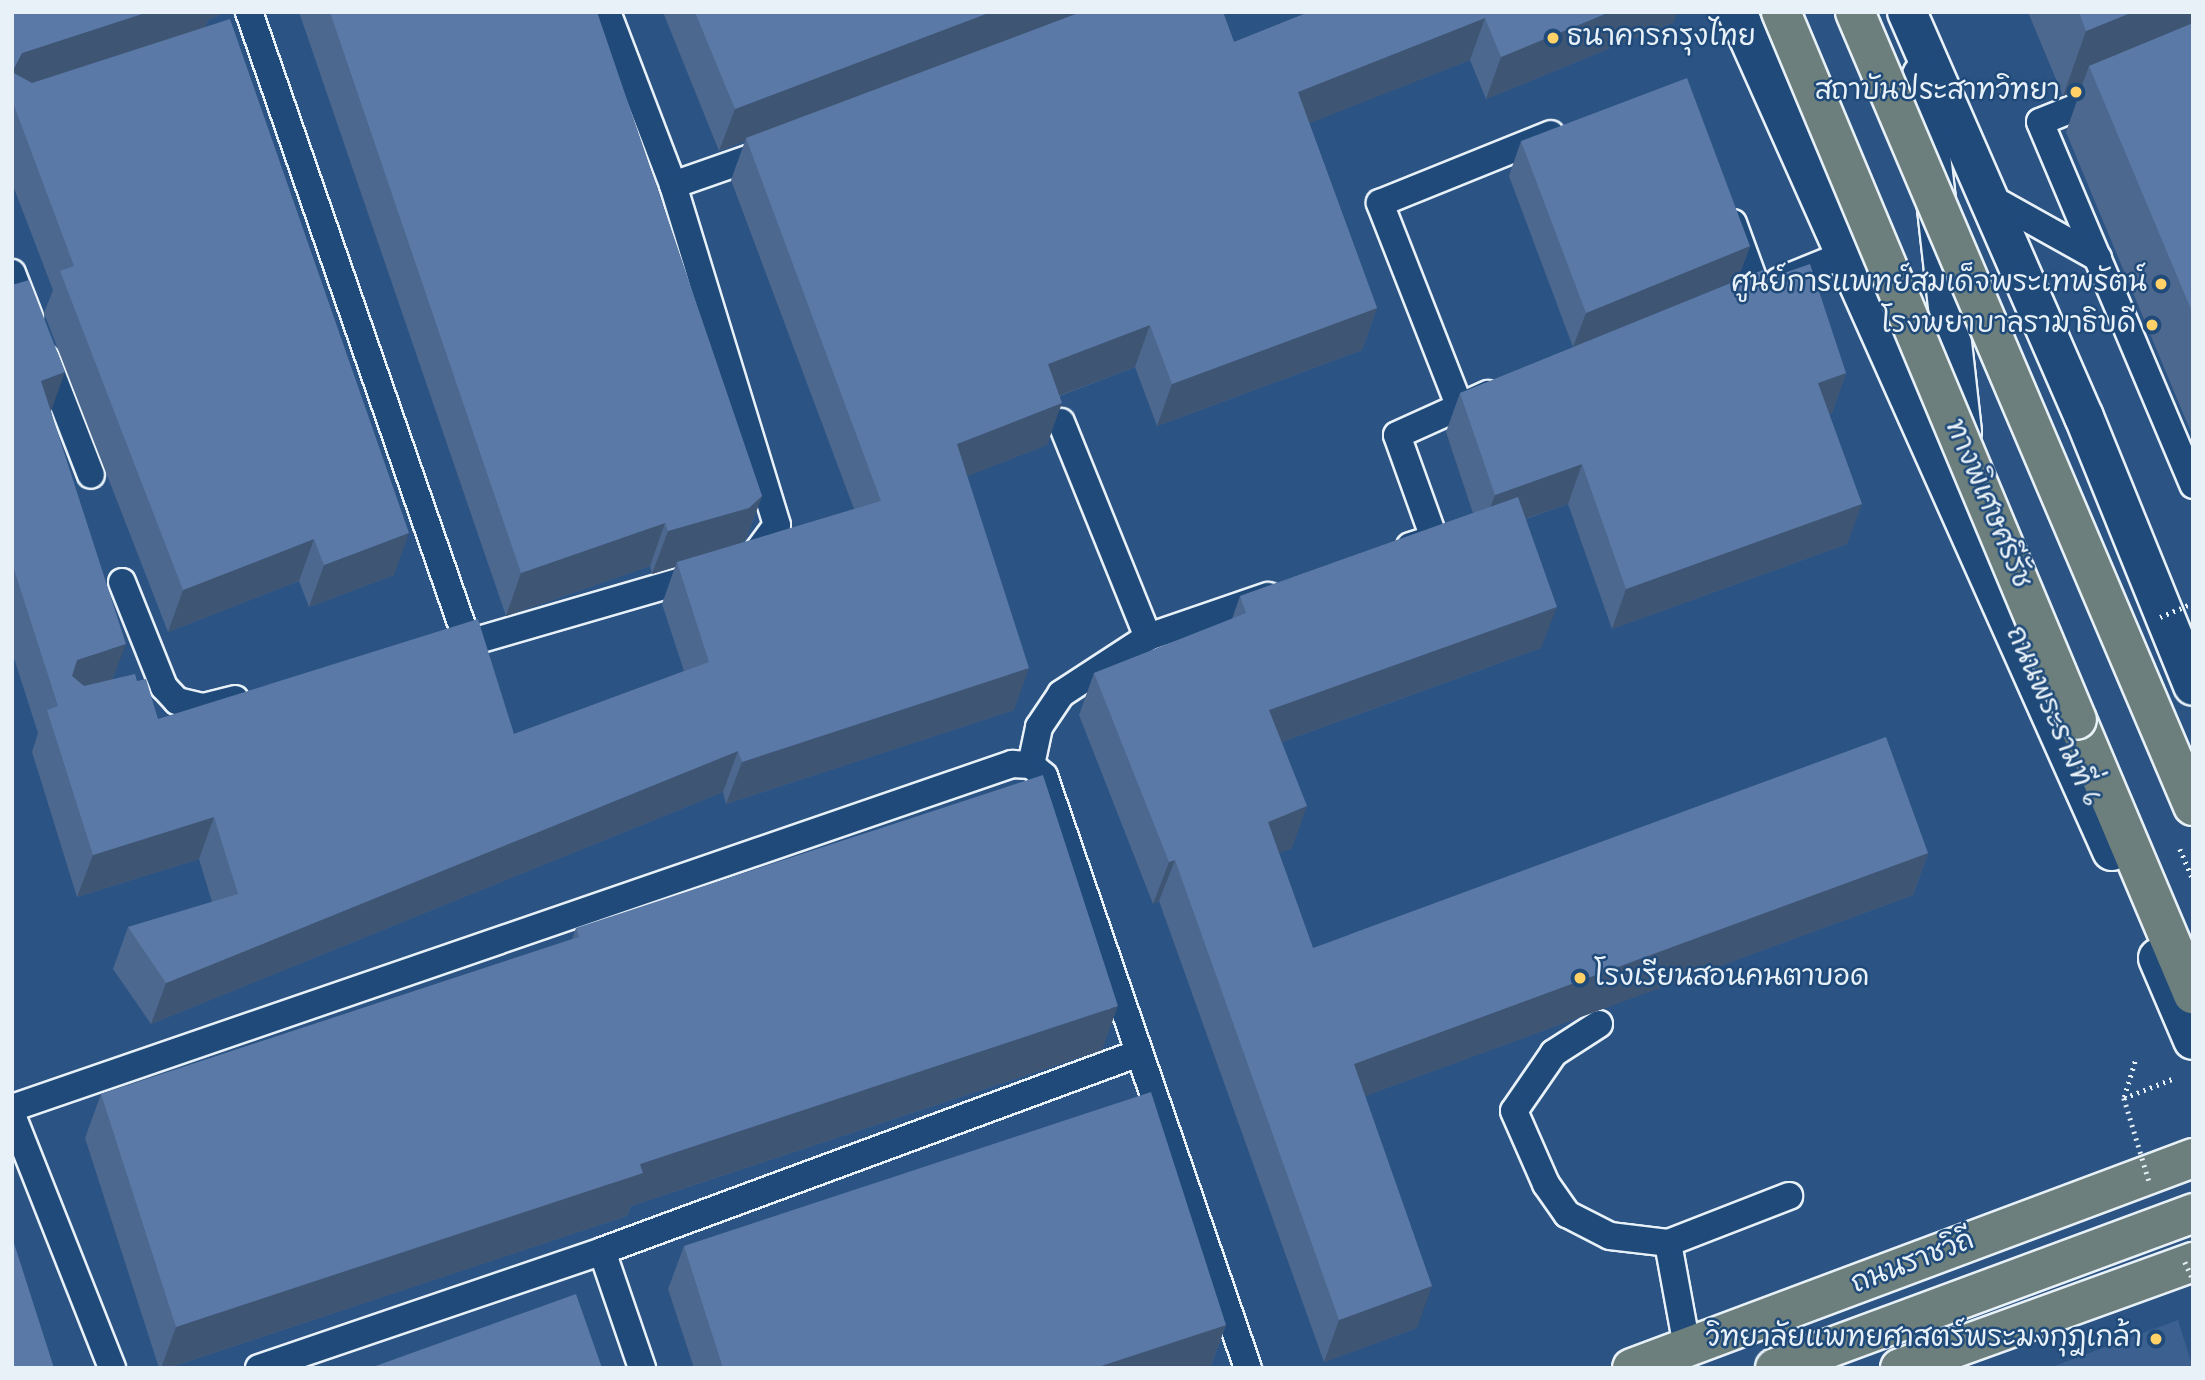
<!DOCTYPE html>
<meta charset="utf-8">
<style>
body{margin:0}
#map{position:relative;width:2205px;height:1380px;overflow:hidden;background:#2b5383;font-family:Mynerve,"Playpen Sans Thai",sans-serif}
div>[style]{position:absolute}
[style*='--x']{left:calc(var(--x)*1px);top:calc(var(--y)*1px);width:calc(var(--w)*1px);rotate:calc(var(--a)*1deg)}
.built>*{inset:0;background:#3c6190}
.path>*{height:4.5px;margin-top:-2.25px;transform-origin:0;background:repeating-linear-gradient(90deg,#e8f1f8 0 2px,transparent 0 7px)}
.roads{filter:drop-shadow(2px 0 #e8f1f8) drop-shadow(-2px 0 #e8f1f8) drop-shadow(0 2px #e8f1f8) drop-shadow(0 -2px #e8f1f8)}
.service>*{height:26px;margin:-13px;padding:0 13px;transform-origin:13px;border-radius:13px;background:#1f4a7a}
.secondary>*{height:38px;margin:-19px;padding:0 19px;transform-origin:19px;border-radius:19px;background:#1f4a7a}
.primary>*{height:38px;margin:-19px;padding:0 19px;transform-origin:19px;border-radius:19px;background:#6c7f7c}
.motorway>*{height:38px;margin:-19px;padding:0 19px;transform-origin:19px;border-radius:19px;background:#6c7f7c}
.path-bridge>*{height:4.5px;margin-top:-2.25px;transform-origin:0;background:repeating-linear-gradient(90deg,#e8f1f8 0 2px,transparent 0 7px)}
.bridges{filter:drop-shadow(2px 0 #e8f1f8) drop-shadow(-2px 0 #e8f1f8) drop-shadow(0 2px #e8f1f8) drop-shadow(0 -2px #e8f1f8)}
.primary-bridge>*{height:38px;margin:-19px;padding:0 19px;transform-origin:19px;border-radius:19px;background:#6c7f7c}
.motorway-bridge>*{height:38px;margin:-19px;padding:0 19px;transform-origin:19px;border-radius:19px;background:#6c7f7c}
.wall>*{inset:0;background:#4d688f}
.shaded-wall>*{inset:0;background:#3f5574}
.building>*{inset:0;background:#5a79a6}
.dots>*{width:19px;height:19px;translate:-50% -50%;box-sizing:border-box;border:4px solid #1f4a7a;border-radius:50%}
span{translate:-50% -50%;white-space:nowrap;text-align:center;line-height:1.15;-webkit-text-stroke:5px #1f4a7a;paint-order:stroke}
.poi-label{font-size:28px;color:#e8f1f8}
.left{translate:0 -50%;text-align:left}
.right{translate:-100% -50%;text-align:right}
.street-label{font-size:28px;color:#e8f1f8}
.frame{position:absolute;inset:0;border:14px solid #e8f1f8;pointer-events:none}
</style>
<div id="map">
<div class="built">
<i style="clip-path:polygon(2178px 1320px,2193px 1368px,2049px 1368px)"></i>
</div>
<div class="path">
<i style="--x:2124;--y:1097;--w:38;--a:-73"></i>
<i style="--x:2124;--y:1098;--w:52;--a:-21.6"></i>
</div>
<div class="roads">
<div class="service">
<i style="--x:249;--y:12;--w:668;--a:70.86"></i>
<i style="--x:468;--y:643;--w:244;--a:-16.2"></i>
<i style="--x:607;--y:12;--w:185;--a:69.1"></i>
<i style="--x:2107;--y:95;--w:72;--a:158.1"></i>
<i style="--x:2040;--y:122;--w:394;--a:67.1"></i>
<i style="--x:1989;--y:197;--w:125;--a:29.2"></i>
<i style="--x:1733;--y:223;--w:70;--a:70"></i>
<i style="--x:12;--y:273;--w:47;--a:68.9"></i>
<i style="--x:1779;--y:281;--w:71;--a:-22.2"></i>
<i style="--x:46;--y:359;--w:124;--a:68.8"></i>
<i style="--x:1459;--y:405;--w:217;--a:-111.4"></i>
<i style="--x:1380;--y:203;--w:184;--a:-22"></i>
<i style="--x:1061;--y:422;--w:232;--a:68"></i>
<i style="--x:1410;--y:546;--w:25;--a:-18"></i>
<i style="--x:1434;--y:538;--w:109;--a:-109.8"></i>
<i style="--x:1397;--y:435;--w:100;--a:-24.3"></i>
<i style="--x:752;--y:559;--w:42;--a:-53.7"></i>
<i style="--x:777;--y:525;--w:356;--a:-107"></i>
<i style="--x:673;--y:185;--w:103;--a:-19.3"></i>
<i style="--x:122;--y:582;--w:113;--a:68.2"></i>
<i style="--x:164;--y:687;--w:19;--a:47"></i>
<i style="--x:177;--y:701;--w:27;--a:13"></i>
<i style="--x:203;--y:707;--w:33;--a:-14"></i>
<i style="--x:1031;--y:765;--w:39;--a:-78"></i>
<i style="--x:1039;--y:727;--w:40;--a:-56"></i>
<i style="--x:1061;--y:694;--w:104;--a:-33.2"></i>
<i style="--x:1148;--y:637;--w:127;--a:-18.9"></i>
<i style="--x:1599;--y:1024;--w:54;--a:147.2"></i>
<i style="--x:1554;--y:1053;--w:70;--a:124.6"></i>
<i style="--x:1514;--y:1111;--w:80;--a:66.3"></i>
<i style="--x:1546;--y:1184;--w:37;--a:55"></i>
<i style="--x:1567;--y:1214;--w:48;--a:27.1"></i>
<i style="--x:1610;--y:1236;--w:58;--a:6.9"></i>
<i style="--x:1668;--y:1243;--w:106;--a:79.6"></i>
<i style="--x:12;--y:1108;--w:1058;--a:-18.98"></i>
<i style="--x:1012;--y:764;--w:19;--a:3"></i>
<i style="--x:1031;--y:765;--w:17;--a:40"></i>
<i style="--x:1044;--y:776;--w:626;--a:70.99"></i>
<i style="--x:12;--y:1115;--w:272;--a:68.4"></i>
<i style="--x:1668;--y:1243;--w:130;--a:-21.2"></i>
<i style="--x:602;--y:1251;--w:124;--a:71.1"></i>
<i style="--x:259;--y:1368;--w:362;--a:-18.8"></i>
<i style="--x:602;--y:1251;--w:572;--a:-20.24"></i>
</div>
<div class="secondary">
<i style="--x:1737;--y:12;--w:919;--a:65.92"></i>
<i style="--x:1907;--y:12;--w:442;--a:66.4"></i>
<i style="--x:2084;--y:417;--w:290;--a:67.9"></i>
<i style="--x:1922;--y:75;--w:359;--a:83.6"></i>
<i style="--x:2158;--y:958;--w:89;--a:66.9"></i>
</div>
<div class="primary">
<i style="--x:1632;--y:1368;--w:599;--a:-20.52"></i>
<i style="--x:1900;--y:1368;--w:312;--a:-19.9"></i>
</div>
<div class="motorway">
<i style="--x:2077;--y:720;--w:298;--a:67.1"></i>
</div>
</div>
<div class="path-bridge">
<i style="--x:2160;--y:617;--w:36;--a:-23"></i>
<i style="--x:2180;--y:849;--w:34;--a:67"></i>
<i style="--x:2124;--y:1098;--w:87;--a:73.2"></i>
<i style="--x:2185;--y:1262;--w:19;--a:65"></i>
</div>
<div class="bridges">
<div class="primary-bridge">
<i style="--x:1775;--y:1368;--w:446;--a:-20.3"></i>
</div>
<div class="motorway-bridge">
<i style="--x:1781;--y:12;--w:767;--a:67.31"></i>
<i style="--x:1855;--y:12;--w:863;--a:66.94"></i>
</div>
</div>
<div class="wall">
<i style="clip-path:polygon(12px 12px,220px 15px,208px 20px,205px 27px,394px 575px,309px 607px,299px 581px,168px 632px,44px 313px,53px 290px,12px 183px)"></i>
<i style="clip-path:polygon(299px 12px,597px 12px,762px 496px,746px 539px,742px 543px,854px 509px,731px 180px,745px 141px,719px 151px,663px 12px,1223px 12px,1234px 42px,1309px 12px,1674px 22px,1486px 99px,1470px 60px,1309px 123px,1377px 308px,1362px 350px,1157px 426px,1135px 367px,1060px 396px,1047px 445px,967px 476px,1014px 710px,726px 804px,723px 792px,151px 1024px,113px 969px,128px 927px,212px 902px,199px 859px,77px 897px,32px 752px,38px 733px,12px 652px,12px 285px,51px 411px,113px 679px,137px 681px,158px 719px,514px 734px,684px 671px,662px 604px,675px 567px,652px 574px,650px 566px,506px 616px)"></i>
<i style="clip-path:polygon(2028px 12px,2193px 12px,2193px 437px,2066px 132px,2081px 89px,2063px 96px)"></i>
<i style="clip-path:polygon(1521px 141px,1750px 246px,1737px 281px,1573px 347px,1509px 176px)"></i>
<i style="clip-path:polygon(1767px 279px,1846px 373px,1832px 413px,1829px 414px,1847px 544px,1612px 629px,1568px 504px,1526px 519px,1541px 648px,1282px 742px,1292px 848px,1279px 853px,1313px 948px,1928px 853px,1913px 895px,1365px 1096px,1417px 1328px,1324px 1362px,1159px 901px,1153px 904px,1079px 715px,1094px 673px,1232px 619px,1240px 596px,1473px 513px,1446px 432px,1460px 393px)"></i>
<i style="clip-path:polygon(576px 928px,1102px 1050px,631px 1206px,627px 1216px,168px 1368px,159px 1368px,85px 1138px,101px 1094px,572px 939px)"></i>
<i style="clip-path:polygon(684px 1246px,1226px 1325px,1210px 1368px,694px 1368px,668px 1289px)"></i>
</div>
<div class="shaded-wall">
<i style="clip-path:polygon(148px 12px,221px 12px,220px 15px,208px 20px,204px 31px,12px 93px,12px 72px,22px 53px)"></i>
<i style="clip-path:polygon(991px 12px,1088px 12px,746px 138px,745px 141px,719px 151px,735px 109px)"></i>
<i style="clip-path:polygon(1610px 12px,1677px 12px,1674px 22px,1486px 99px,1501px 57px)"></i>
<i style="clip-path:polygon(2133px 12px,2193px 12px,2193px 32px,2089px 66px,2081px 88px,2063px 96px,2086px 31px)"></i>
<i style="clip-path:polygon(1485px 18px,1470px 60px,1282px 134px,1298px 92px)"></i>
<i style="clip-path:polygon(1750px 246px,1737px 281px,1573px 347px,1586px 313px)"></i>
<i style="clip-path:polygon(1377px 308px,1362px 350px,1157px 426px,1172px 384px)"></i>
<i style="clip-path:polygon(1150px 325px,1135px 367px,1032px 406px,1048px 364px)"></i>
<i style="clip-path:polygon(65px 372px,50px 414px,41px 381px)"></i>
<i style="clip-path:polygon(1846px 373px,1832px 413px,1804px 423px,1818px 383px)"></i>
<i style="clip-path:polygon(1062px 403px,1047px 445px,942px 486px,957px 444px)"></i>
<i style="clip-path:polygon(1582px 464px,1568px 504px,1480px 534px,1495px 495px)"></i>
<i style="clip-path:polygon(762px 496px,746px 539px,733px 551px,677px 562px,675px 567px,652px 574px,668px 531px)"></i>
<i style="clip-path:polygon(1862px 504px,1847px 544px,1612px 629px,1626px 589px)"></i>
<i style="clip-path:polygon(665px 523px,650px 566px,506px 616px,521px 573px)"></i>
<i style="clip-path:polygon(409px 533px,394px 575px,309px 607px,324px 565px)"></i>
<i style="clip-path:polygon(314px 539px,299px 581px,168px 632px,183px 590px)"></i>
<i style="clip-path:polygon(1557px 607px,1541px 648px,1254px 752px,1269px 710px)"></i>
<i style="clip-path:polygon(126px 644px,110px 686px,61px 702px,77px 660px)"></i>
<i style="clip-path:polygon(1029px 668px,1014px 710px,726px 804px,742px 762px)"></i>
<i style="clip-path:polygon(738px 751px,723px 792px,151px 1024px,166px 983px)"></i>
<i style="clip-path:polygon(1307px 806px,1292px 848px,1253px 864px,1268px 822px)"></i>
<i style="clip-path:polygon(214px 817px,199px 859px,77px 897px,93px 855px)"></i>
<i style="clip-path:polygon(1928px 853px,1913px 895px,1338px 1106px,1354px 1064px)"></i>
<i style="clip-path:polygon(1175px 860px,1159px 901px,1153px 904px,1169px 862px)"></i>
<i style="clip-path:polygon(1118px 1006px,1102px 1050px,631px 1206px,627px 1216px,168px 1368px,161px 1368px,176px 1327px,640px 1164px)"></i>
<i style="clip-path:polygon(1432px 1286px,1417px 1328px,1324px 1362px,1339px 1320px)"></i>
<i style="clip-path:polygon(1226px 1325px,1210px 1368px,1095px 1368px)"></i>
</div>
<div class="building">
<i style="clip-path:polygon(12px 12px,148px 12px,22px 53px,12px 72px)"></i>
<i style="clip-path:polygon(330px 12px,597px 12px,762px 496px,749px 508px,668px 531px,665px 523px,521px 573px)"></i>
<i style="clip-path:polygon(695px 12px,991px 12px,735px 109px)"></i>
<i style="clip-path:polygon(1081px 12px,1223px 12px,1234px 42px,1309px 12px,1610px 12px,1501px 57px,1485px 18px,1298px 92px,1377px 308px,1172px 384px,1150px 325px,1048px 364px,1062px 403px,957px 444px,1029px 668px,742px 762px,738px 751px,166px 983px,128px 927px,238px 894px,214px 817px,93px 855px,47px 710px,58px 706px,12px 563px,12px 285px,29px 280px,65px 372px,41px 381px,126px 644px,77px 660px,72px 676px,84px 686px,135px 674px,137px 681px,146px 679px,158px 719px,478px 619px,514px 734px,709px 662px,677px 562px,881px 501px,746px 138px)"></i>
<i style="clip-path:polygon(2079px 12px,2133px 12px,2086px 31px)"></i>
<i style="clip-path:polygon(230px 19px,409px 533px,324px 565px,314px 539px,183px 590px,60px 271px,74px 266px,12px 100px,12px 72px,32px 83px)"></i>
<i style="clip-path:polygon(2193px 23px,2193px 314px,2089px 66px)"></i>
<i style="clip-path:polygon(1687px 78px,1750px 246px,1586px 313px,1521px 141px)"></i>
<i style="clip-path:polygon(1810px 264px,1846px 373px,1818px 383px,1862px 504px,1626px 589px,1582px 464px,1495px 495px,1460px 393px,1763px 270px,1767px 279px)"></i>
<i style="clip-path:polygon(1518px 497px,1557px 607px,1269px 710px,1307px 806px,1268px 822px,1313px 948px,1886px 737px,1928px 853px,1354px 1064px,1432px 1286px,1339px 1320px,1175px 860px,1169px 862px,1094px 673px,1246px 613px,1240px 596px)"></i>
<i style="clip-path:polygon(1043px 775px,1118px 1006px,640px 1164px,643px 1173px,176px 1327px,101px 1094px,579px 937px,576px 928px)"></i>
<i style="clip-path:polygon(1151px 1092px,1226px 1325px,1095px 1368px,723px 1368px,684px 1246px)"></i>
<i style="clip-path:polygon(12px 1237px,54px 1368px,12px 1368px)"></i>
<i style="clip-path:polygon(576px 1294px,602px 1368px,370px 1368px)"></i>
</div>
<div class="dots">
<i style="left:1553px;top:38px;background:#ffd166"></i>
<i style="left:2076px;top:92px;background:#ffd166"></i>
<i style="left:2161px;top:284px;background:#ffd166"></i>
<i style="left:2152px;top:325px;background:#ffd166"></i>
<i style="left:1580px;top:978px;background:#ffd166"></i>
<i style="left:2156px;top:1339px;background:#ffd166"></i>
</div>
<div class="poi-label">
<span class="left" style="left:1567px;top:38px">ธนาคารกรุงไทย</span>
<span class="right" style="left:2060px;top:92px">สถาบันประสาทวิทยา</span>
<span class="right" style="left:2147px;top:284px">ศูนย์การแพทย์สมเด็จพระเทพรัตน์</span>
<span class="right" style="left:2136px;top:325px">โรงพยาบาลรามาธิบดี</span>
<span class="left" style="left:1594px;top:978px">โรงเรียนสอนคนตาบอด</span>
<span class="right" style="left:2142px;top:1339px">วิทยาลัยแพทยศาสตร์พระมงกุฎเกล้า</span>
</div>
<div class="street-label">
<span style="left:1987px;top:504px;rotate:67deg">ทางพิเศษศรีรัช</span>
<span style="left:2052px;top:717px;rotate:66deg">ถนนพระรามที่ 6</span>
<span style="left:1913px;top:1263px;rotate:-21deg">ถนนราชวิถี</span>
</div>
<div class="frame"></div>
</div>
